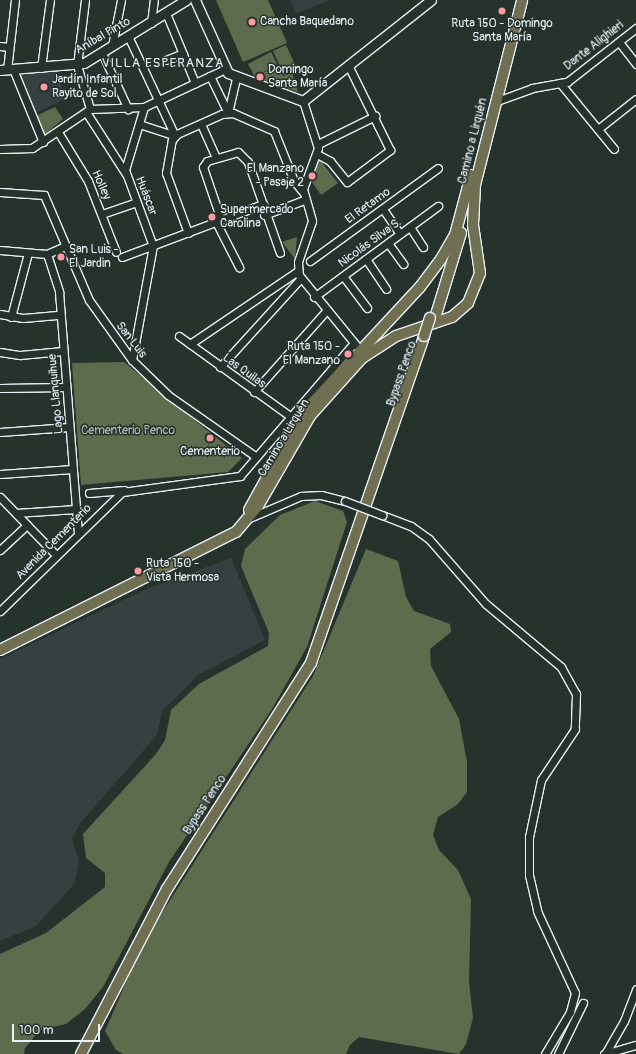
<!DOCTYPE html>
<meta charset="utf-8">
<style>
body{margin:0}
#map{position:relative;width:636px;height:1054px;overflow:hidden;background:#26332d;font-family:Pangolin,sans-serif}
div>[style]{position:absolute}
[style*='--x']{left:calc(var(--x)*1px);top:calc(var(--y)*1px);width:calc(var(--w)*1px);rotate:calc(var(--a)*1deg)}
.built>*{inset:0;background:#354040}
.green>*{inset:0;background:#5e6c4e}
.roads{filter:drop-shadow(1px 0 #e8f1f8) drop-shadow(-1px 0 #e8f1f8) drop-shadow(0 1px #e8f1f8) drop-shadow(0 -1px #e8f1f8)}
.street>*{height:7px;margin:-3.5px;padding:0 3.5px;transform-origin:3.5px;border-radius:3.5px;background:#26332d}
.secondary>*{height:9px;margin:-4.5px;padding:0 4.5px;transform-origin:4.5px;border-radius:4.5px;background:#26332d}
.primary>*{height:10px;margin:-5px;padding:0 5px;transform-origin:5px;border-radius:5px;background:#716f52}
.bridges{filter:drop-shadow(1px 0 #e8f1f8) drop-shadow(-1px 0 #e8f1f8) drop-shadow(0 1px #e8f1f8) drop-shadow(0 -1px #e8f1f8)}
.street-bridge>*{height:7px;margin:-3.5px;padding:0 3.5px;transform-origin:3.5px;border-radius:3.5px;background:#26332d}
.primary-bridge>*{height:10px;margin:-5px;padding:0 5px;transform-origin:5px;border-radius:5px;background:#716f52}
.dots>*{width:11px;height:11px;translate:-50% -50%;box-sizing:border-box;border:2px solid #26332d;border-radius:50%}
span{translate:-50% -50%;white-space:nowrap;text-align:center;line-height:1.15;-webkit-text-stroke:3px #26332d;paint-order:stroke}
.poi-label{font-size:12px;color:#e8f1f8}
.left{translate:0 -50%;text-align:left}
.right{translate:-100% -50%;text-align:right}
.street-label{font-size:12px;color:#e8f1f8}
.park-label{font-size:12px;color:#b1bcb4}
.neighbourhood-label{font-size:13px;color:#e8f1f8;letter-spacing:1px}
.scale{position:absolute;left:12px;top:1024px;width:88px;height:18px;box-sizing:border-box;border:2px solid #e8f1f8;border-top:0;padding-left:5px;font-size:12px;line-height:14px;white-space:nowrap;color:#e8f1f8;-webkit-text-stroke:3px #26332d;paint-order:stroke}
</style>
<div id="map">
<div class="built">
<i style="clip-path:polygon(290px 0,330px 0,296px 14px)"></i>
<i style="clip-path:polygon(58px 71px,65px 99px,36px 113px,20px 75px)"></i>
<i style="clip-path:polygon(231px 558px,265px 640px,198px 675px,162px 711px,157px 735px,82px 821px,72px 838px,79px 861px,75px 883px,36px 926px,0 941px,0 659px,142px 591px)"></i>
</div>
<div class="green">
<i style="clip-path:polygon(216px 0,268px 0,287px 43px,243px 62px)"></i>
<i style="clip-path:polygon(286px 45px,297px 69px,284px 75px,273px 51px)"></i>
<i style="clip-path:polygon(271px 52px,277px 64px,255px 77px,248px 64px)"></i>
<i style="clip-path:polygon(278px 65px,283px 76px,292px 73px,298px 92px,255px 77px)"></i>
<i style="clip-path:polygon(55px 107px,63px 119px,44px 135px,36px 116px)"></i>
<i style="clip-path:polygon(319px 159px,338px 183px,321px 195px,312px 182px)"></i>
<i style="clip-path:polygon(297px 237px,295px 259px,282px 242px)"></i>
<i style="clip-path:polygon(124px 362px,173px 403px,242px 458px,228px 472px,81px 485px,72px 363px)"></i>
<i style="clip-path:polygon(315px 501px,343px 511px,347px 522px,307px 647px,272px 709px,169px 862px,103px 987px,85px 1009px,66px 1024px,40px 1030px,25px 1048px,24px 1054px,0 1054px,0 954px,46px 933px,105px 887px,105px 873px,86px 858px,83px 834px,156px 754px,165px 740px,171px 710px,199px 684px,268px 646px,269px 633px,241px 566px,245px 549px,280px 515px)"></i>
<i style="clip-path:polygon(366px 549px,398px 561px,406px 597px,414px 611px,450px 624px,451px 632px,430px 649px,431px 666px,459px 719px,467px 762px,467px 792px,458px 804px,438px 817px,433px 835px,439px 850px,458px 870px,471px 899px,469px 981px,473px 1018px,466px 1044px,459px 1054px,359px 1037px,350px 1045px,346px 1054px,123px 1054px,116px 1050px,105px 1031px,130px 973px,160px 916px,313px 676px)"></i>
</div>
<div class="roads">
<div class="street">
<i style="--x:85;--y:0;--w:65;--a:97"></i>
<i style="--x:77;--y:65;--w:46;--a:73.5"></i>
<i style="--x:166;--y:13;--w:76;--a:67.5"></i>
<i style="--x:151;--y:23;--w:23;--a:-83"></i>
<i style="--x:128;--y:36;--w:110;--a:64.8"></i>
<i style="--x:619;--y:42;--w:28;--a:52"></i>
<i style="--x:0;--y:46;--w:9;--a:6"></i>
<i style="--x:112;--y:46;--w:47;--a:-78.9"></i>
<i style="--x:102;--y:53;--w:62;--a:65.1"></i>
<i style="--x:166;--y:60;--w:18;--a:-22"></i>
<i style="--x:41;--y:68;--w:69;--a:-82.5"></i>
<i style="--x:13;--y:69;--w:79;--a:67.7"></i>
<i style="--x:7;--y:70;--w:70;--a:-83.5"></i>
<i style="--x:210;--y:76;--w:41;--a:64.1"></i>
<i style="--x:560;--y:83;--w:85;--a:50.7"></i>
<i style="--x:303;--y:101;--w:49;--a:72.3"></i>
<i style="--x:318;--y:148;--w:44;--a:110.1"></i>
<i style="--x:303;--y:189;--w:33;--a:74"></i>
<i style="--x:312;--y:221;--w:43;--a:108.9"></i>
<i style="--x:298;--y:262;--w:13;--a:86"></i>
<i style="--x:299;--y:275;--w:97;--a:50.9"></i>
<i style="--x:497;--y:101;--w:37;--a:-20"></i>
<i style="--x:532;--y:88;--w:36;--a:-10"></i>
<i style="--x:567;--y:82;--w:88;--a:-38"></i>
<i style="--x:144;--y:107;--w:66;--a:106.8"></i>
<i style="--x:125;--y:170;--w:81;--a:69.8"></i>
<i style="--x:86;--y:112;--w:74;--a:57.2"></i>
<i style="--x:228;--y:113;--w:37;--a:-77"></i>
<i style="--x:139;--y:124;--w:38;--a:18"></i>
<i style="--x:201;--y:124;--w:36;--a:66"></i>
<i style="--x:598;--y:129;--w:48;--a:-38.3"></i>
<i style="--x:58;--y:132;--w:57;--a:58.5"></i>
<i style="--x:88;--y:181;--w:76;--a:68.5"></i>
<i style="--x:318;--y:144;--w:64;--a:-26.2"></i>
<i style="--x:0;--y:149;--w:32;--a:-2"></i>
<i style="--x:32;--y:148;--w:70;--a:-33.9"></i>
<i style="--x:90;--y:109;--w:54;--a:-2.1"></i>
<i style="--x:144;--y:107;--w:89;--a:-25.1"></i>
<i style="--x:317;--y:154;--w:15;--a:28"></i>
<i style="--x:330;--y:161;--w:27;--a:51"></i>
<i style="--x:347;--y:182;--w:54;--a:-36.7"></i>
<i style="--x:390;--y:150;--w:95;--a:-116.3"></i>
<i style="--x:0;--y:192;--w:44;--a:3.9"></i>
<i style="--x:44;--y:195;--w:114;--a:66.8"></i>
<i style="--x:89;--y:300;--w:74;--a:54.4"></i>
<i style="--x:132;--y:360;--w:50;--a:44.2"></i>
<i style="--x:168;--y:395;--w:106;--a:35"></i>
<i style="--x:383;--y:209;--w:30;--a:56"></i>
<i style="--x:102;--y:214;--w:36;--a:-19"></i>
<i style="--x:264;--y:215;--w:43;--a:-20.6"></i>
<i style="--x:221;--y:220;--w:56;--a:-108.8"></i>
<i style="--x:203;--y:167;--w:7;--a:-56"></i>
<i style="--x:207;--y:161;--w:32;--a:-16"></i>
<i style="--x:238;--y:152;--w:14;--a:45"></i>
<i style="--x:248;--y:162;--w:96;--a:70.6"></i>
<i style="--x:216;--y:222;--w:51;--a:62.9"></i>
<i style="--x:410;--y:227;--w:24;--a:57"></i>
<i style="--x:188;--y:233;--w:64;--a:-110.1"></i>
<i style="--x:166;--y:173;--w:34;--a:-80"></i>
<i style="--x:172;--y:140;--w:8;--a:-50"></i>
<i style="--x:177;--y:134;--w:49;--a:-24"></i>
<i style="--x:222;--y:114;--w:11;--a:-5"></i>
<i style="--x:233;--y:113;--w:45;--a:23.7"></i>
<i style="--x:274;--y:131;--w:54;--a:68.2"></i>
<i style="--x:294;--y:181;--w:14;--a:51"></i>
<i style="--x:388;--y:243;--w:26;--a:54"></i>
<i style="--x:0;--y:250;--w:47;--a:4.9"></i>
<i style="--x:47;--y:254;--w:20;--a:-24"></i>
<i style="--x:47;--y:254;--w:40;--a:72"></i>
<i style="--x:59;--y:292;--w:242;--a:85.5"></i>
<i style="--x:122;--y:257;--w:151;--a:-20.6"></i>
<i style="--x:366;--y:259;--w:36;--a:56"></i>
<i style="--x:310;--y:261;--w:158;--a:-36"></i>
<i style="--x:343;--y:276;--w:40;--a:53"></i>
<i style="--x:314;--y:297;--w:154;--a:-36.3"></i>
<i style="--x:0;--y:314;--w:23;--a:10"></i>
<i style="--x:23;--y:318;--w:37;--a:-5"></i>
<i style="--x:11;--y:317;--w:66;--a:-75.1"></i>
<i style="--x:179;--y:336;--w:142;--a:35.8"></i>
<i style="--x:190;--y:344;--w:130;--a:-34.1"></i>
<i style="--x:0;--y:352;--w:20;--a:9"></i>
<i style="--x:20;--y:355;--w:43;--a:-5.3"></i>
<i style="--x:132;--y:360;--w:116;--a:-79.6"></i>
<i style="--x:220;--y:367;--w:119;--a:-47.7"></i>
<i style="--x:0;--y:388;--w:66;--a:-0.9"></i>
<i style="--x:254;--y:392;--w:108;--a:-48.4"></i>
<i style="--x:0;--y:432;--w:69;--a:-4.1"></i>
<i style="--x:0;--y:474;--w:73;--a:-3.9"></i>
<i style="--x:89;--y:493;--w:35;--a:-5"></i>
<i style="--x:0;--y:497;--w:81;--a:46"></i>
<i style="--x:16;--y:513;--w:60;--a:-3.8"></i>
<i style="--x:382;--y:515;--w:31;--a:21"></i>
<i style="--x:411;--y:526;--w:22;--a:36"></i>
<i style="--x:429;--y:539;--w:86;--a:48.8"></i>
<i style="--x:486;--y:604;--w:98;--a:40"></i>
<i style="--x:561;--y:667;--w:31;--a:61"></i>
<i style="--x:576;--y:694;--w:35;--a:92"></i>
<i style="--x:575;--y:729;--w:61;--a:123.7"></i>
<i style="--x:541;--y:780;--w:58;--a:101.9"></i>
<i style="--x:529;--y:837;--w:38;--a:90"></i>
<i style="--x:529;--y:875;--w:37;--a:77"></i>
<i style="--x:537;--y:911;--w:90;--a:65.1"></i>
<i style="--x:575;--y:993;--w:20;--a:105"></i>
<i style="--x:570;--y:1012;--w:49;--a:120.8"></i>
<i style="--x:247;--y:519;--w:59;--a:-23.1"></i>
<i style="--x:301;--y:496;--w:20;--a:-3"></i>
<i style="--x:321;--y:495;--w:25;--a:14"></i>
<i style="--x:0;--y:550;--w:37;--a:-43"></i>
<i style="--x:0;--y:611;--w:170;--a:-44.3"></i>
<i style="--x:122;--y:492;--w:119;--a:-7.7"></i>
<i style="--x:240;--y:476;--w:175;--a:-49.4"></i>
<i style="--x:558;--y:1054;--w:57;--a:-63.9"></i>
<i style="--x:604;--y:1054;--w:33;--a:-16"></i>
<i style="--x:605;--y:1054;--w:38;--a:-60"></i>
<i style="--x:624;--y:1021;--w:34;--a:-69"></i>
</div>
<div class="secondary">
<i style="--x:195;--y:0;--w:80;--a:65.7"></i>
<i style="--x:228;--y:73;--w:80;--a:20.5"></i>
<i style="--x:303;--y:101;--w:163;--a:-38.3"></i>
<i style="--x:0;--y:70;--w:84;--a:-4.8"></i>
<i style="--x:84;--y:63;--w:120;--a:-31.7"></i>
</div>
<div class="primary">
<i style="--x:435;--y:318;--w:89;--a:-73"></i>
<i style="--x:249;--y:510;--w:110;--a:-61.1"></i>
<i style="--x:302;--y:414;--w:173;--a:-47.1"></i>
<i style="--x:420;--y:287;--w:35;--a:-53"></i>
<i style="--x:441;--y:259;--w:28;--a:-60"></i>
<i style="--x:455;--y:235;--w:62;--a:-75.1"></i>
<i style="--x:0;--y:650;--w:264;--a:-26.6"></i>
<i style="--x:236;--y:532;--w:34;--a:-50"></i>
<i style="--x:258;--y:506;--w:104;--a:-60"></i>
<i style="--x:310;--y:416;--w:78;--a:-48.1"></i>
<i style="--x:362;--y:358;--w:40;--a:-32.9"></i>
<i style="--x:396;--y:336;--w:59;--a:-18.7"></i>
<i style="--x:452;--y:317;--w:21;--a:-41"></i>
<i style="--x:468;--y:303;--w:32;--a:-68"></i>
<i style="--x:480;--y:273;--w:49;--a:-98.3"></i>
<i style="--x:473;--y:225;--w:40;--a:-87.1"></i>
<i style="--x:475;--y:185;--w:191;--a:-75.7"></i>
<i style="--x:81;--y:1054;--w:186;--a:-62.5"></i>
<i style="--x:167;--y:889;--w:268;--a:-57.5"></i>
<i style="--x:311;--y:663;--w:346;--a:-70.9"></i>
</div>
</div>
<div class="bridges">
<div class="street-bridge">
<i style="--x:345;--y:501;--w:40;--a:21"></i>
</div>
<div class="primary-bridge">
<i style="--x:424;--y:336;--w:19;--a:-72"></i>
</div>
</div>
<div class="dots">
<i style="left:502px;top:11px;background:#ff9aa2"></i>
<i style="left:252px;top:22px;background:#ff9aa2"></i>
<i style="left:260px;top:77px;background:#ff9aa2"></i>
<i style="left:44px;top:87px;background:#ff9aa2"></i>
<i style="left:312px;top:176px;background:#ff9aa2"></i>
<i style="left:212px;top:217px;background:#ff9aa2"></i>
<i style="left:61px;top:257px;background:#ff9aa2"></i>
<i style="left:348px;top:354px;background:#ff9aa2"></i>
<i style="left:210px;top:438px;background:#ff9aa2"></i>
<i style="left:138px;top:571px;background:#ff9aa2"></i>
</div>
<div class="poi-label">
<span class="left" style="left:260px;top:22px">Cancha Baquedano</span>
<span style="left:502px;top:31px">Ruta 150 - Domingo<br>Santa María</span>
<span class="left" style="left:268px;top:77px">Domingo<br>Santa María</span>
<span class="left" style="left:52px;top:87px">Jardín Infantil<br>Rayito de Sol</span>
<span class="right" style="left:304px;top:176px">El Manzano<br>- Pasaje 2</span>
<span class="left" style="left:220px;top:217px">Supermercado<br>Carolina</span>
<span class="left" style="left:69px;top:257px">San Luis -<br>El Jardin</span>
<span class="right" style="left:340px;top:354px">Ruta 150 -<br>El Manzano</span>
<span style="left:210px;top:452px">Cementerio</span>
<span class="left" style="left:146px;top:571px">Ruta 150 -<br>Vista Hermosa</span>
</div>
<div class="street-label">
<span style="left:103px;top:36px;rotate:-30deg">Aníbal Pinto</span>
<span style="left:594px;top:46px;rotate:-38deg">Dante Alighieri</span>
<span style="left:473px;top:141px;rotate:-76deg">Camino a Lirquén</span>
<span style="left:101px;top:185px;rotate:66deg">Holley</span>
<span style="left:146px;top:196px;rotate:69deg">Huáscar</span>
<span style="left:368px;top:206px;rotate:-36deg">El Retamo</span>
<span style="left:370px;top:243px;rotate:-36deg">Nicolás Silva S.</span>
<span style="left:131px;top:340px;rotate:52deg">San Luis</span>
<span style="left:244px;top:371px;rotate:36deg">Las Quilas</span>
<span style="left:402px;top:374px;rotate:-71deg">Bypass Penco</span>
<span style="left:56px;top:394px;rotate:-95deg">Lago Llanquihue</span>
<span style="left:284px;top:438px;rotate:-59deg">Camino a Lirquén</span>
<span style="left:54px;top:542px;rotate:-45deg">Avenida Cementerio</span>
<span style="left:205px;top:805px;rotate:-57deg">Bypass Penco</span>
</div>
<div class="park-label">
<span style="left:128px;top:431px">Cementerio Penco</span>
</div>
<div class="neighbourhood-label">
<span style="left:163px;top:63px">VILLA ESPERANZA</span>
</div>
<div class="scale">100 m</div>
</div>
